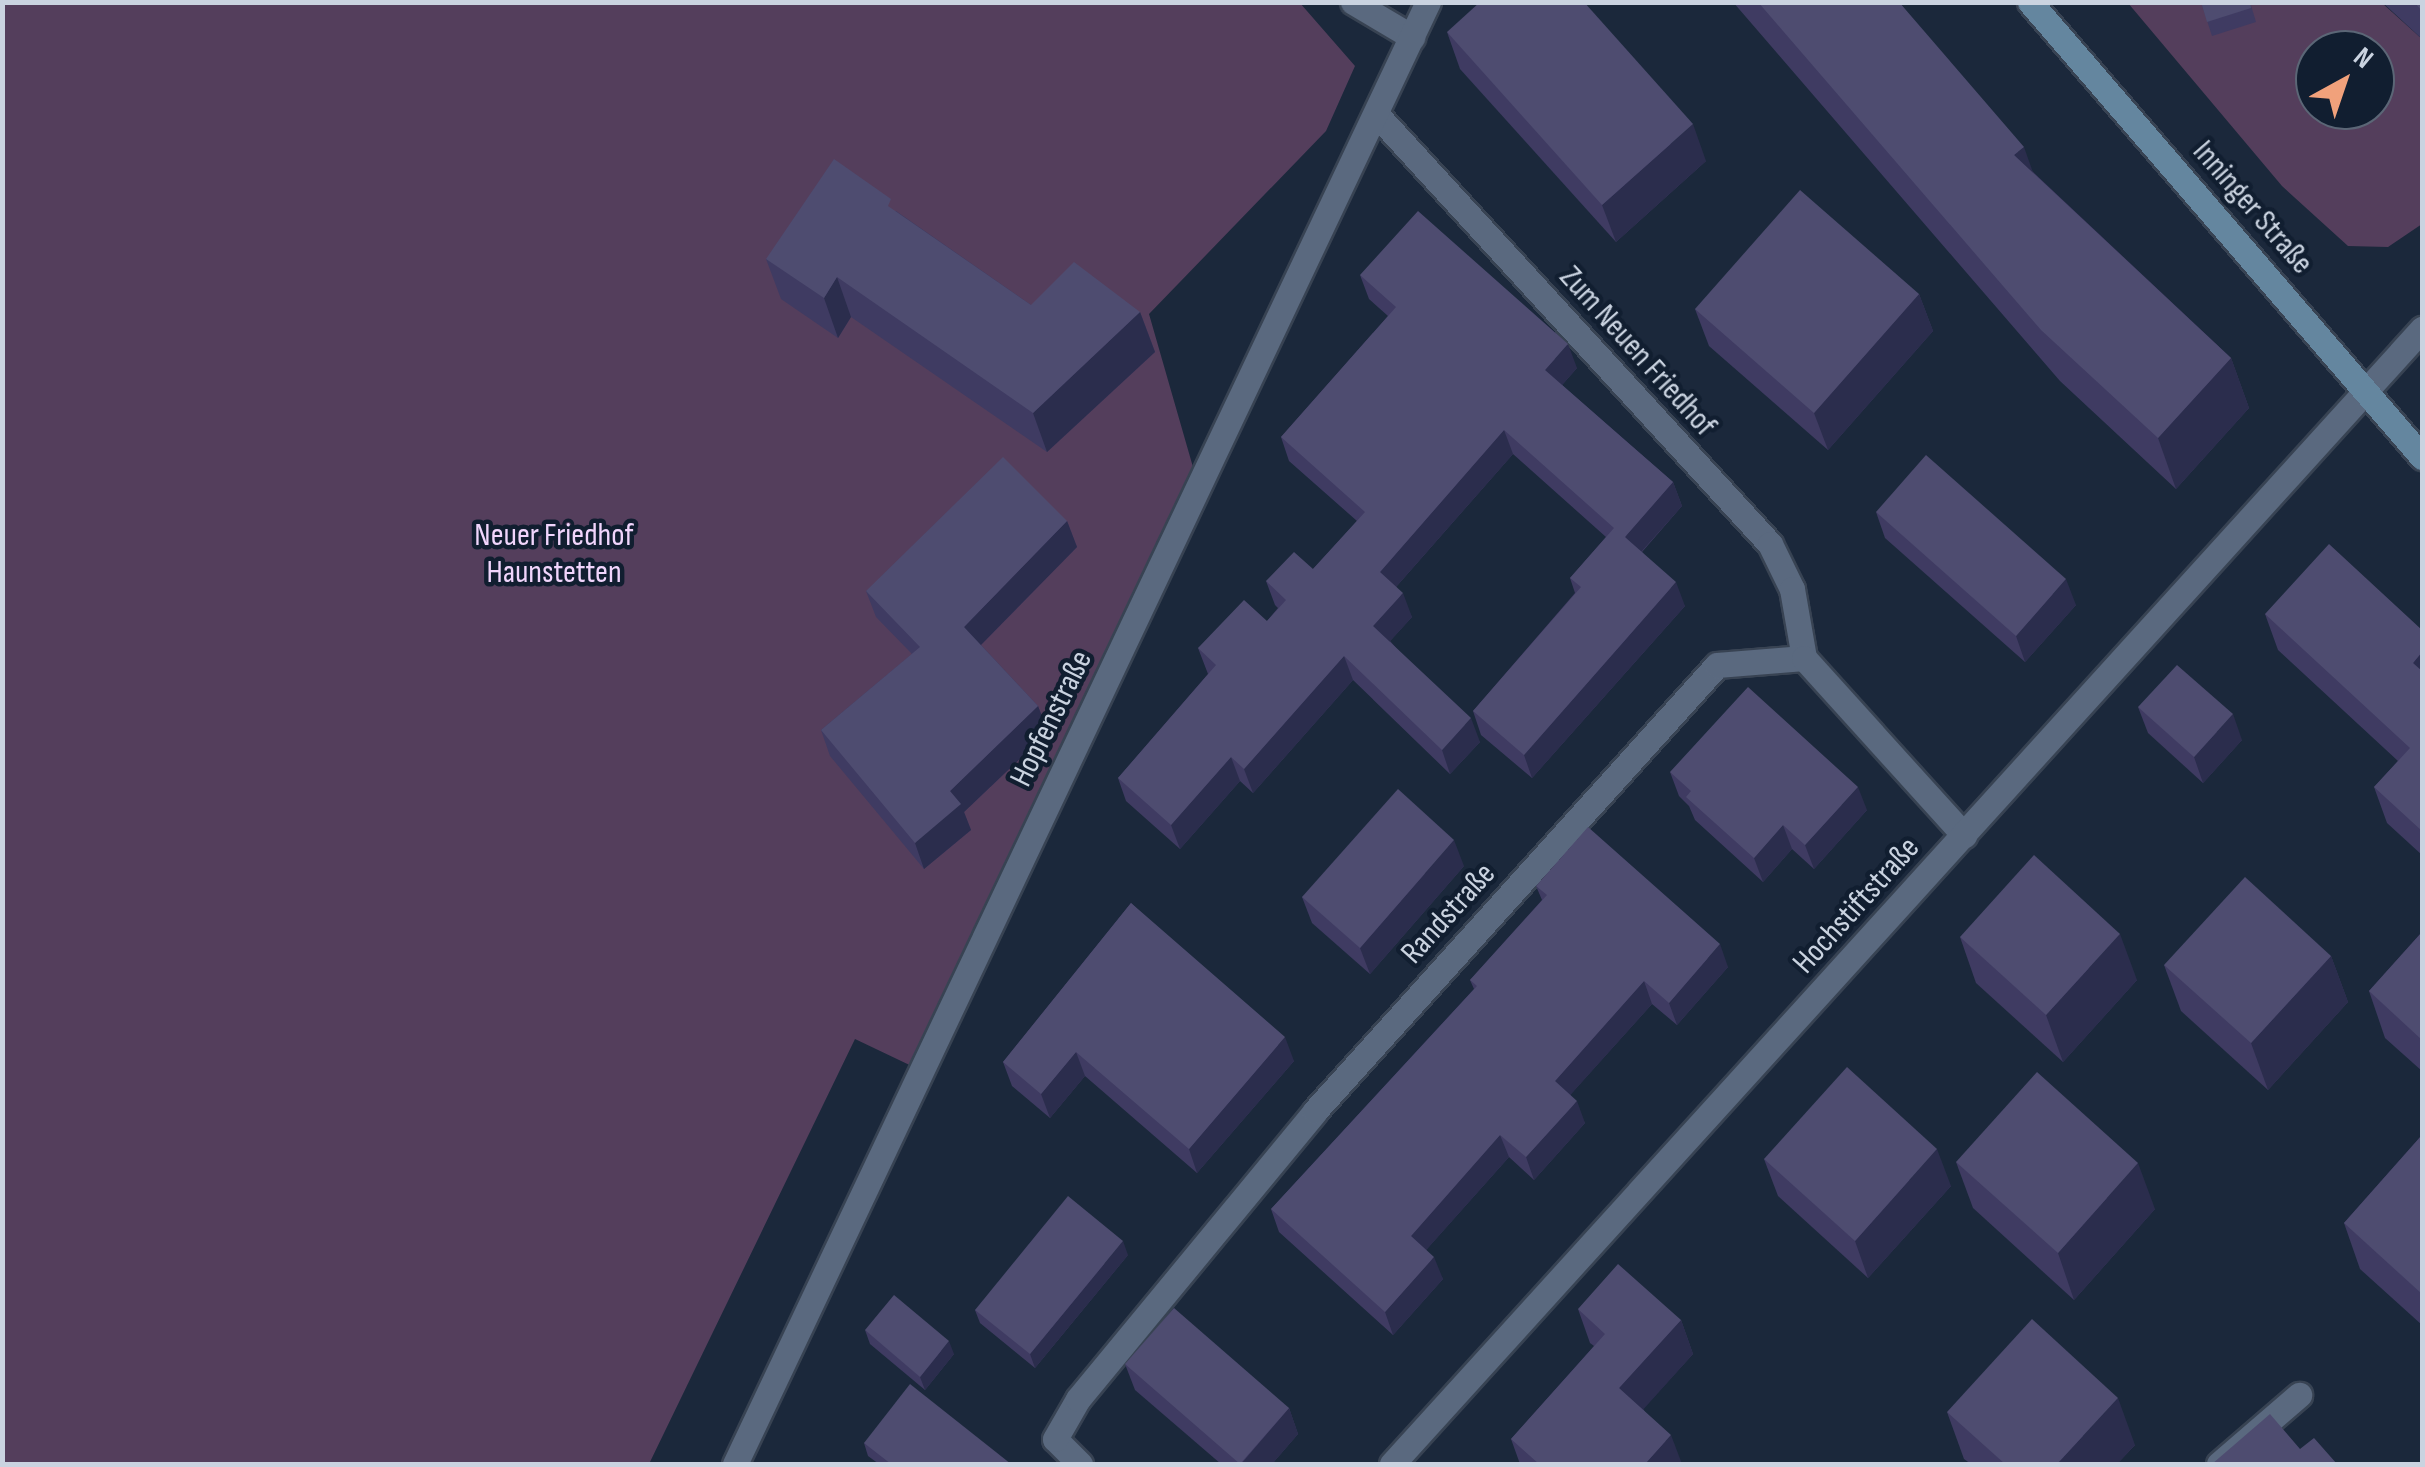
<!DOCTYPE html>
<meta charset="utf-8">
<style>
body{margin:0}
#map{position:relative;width:2425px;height:1467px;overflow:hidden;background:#1b283b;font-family:"Sofia Sans Condensed",sans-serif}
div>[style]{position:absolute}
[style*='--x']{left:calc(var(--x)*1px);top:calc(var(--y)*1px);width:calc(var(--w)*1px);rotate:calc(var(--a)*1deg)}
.green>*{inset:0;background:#543e5c}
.roads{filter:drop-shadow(2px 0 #384353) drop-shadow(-2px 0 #384353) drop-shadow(0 2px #384353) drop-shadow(0 -2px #384353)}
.minor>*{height:25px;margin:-12.5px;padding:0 12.5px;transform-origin:12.5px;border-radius:12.5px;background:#5a697f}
.secondary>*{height:25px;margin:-12.5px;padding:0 12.5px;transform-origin:12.5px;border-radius:12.5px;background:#64869f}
.wall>*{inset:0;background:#3f3b62}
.shaded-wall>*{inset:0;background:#2b2d4d}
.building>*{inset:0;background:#4e4c70}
span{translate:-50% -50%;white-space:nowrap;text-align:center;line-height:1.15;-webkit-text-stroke:9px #111e30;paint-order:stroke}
.street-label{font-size:32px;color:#cad3e0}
.park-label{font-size:32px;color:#f1d5fc}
.frame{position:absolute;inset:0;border:5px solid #cad3e0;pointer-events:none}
.north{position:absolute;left:2295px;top:30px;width:100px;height:100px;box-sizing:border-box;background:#111e30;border:2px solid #5b6676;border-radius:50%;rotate:40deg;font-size:28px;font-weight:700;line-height:40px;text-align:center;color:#cad3e0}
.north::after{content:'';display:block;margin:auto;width:35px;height:45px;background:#f1a17b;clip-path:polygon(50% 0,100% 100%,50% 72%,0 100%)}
</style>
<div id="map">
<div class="green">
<i style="clip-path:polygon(3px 3px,1300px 3px,1355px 66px,1326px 131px,1149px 314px,1199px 488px,920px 1070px,855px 1039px,649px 1464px,3px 1464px)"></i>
<i style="clip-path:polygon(evenodd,2128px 3px,2382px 3px,2422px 39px,2422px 224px,2388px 247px,2348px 246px,2282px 186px,2128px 3px,2315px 50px,2375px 50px,2375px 110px,2315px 110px,2315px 50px)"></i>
</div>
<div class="roads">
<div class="minor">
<i style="--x:1353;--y:2;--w:69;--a:30.7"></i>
<i style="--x:1377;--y:115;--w:582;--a:47.51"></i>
<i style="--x:1770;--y:544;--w:50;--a:63.9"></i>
<i style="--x:1792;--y:589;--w:70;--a:80.1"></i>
<i style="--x:735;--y:1464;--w:1618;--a:-64.64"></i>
<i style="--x:1080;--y:1464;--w:35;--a:-135"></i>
<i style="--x:1055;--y:1439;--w:46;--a:-60.1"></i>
<i style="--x:1078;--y:1399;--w:373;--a:-50.5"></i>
<i style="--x:1315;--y:1111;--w:600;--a:-47.97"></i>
<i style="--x:1717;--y:665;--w:87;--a:-4.6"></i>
<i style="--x:1804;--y:658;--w:239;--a:47.9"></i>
<i style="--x:1392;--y:1464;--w:1533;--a:-47.78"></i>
<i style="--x:2219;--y:1464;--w:106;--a:-40.8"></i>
</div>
<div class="secondary">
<i style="--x:2030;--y:2;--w:601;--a:49.25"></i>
</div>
</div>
<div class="wall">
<i style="clip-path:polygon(1733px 2px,1899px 2px,2034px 173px,2231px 358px,2249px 408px,2176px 489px,2060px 381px)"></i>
<i style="clip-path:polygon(2201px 2px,2250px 2px,2256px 22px,2212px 36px)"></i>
<i style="clip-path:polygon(2382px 2px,2422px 2px,2422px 39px)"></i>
<i style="clip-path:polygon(1447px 32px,1706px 161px,1616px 242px,1460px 69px)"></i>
<i style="clip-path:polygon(896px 211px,1031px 305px,1140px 312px,1155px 352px,1047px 452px,851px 317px,838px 338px,781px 299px,766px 259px)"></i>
<i style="clip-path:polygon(1360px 275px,1577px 368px,1562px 385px,1673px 482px,1682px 506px,1642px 552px,1685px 606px,1532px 778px,1481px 735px,1473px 711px,1575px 593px,1570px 578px,1606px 537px,1513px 454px,1396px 587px,1412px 617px,1390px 641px,1480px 742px,1450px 774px,1353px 680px,1253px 793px,1240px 781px,1180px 849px,1126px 801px,1118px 778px,1208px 674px,1198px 648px,1267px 621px,1278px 608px,1275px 605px,1266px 581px,1313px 569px,1357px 521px,1289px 461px,1281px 437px,1388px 316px,1369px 299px)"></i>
<i style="clip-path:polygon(1919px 294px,1933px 331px,1828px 450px,1709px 346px,1695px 309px)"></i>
<i style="clip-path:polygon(1876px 512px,2076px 605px,2025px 662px,1885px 538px)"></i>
<i style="clip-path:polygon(1067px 521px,1077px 547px,981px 645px,1038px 706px,1048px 732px,964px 812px,971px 830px,924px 869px,830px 756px,821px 730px,912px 654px,876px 617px,866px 591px)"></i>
<i style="clip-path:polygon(2265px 614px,2422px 630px,2422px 855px,2387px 823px,2374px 787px,2398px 761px,2278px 650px)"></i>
<i style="clip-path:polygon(2138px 707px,2242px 740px,2203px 783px,2148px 733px)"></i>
<i style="clip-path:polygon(1670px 772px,1867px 810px,1814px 869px,1792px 849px,1763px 882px,1695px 820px,1689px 806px,1679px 796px)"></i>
<i style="clip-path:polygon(1464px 866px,1370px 974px,1312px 923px,1302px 897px)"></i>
<i style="clip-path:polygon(1536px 886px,1728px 967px,1677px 1025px,1652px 1004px,1570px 1095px,1585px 1123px,1534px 1180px,1509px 1157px,1426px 1250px,1443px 1279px,1393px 1335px,1279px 1232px,1271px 1209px,1474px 989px,1470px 980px,1542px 900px)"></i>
<i style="clip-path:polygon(1131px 903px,1294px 1061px,1197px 1173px,1085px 1076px,1050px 1118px,1012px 1086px,1003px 1062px)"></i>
<i style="clip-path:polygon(2422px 932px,2422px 1071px,2385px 1038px,2369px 991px)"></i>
<i style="clip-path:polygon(1960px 937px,2137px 980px,2063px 1062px,1976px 983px)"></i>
<i style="clip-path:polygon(2331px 956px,2348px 1002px,2268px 1090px,2181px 1011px,2164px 965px)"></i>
<i style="clip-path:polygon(2422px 1135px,2422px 1325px,2360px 1269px,2344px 1223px)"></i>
<i style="clip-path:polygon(1764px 1159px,1951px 1186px,1868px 1278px,1778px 1196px)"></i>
<i style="clip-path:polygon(1956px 1162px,2155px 1209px,2074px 1300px,1973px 1208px)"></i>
<i style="clip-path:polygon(1128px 1255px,1035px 1368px,980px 1323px,975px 1310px)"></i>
<i style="clip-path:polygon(1578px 1309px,1681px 1320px,1693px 1354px,1643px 1409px,1682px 1464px,1520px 1464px,1511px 1439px,1594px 1346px,1590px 1343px)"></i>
<i style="clip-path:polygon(865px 1330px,954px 1354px,925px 1390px,870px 1344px)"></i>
<i style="clip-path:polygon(1125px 1364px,1289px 1408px,1298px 1434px,1272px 1464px,1221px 1464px,1135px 1390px)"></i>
<i style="clip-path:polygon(1947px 1412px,2135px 1445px,2117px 1464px,1971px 1464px,1964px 1459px)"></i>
<i style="clip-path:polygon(864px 1443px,1011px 1464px,879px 1464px,868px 1456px)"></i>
</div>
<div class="shaded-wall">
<i style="clip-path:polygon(1693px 124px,1706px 161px,1616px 242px,1602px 205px)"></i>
<i style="clip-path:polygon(2024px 147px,2042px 198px,2014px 155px)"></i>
<i style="clip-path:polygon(837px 277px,851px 317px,838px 338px,824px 298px)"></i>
<i style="clip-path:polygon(1919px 294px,1933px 331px,1828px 450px,1814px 413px)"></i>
<i style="clip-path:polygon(1140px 312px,1155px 352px,1047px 452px,1033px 413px)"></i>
<i style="clip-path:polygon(1568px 344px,1577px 368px,1554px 394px,1545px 370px)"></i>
<i style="clip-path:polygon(2231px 358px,2249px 408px,2176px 489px,2158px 438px)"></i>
<i style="clip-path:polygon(1504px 430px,1513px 454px,1388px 596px,1380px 572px)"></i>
<i style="clip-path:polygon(1673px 482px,1682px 506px,1633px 561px,1625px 537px)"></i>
<i style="clip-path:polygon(1067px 521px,1077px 547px,973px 653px,964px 627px)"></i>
<i style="clip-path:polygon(2066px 579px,2076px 605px,2025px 662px,2016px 636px)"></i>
<i style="clip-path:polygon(1676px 582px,1685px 606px,1532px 778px,1524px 755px)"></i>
<i style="clip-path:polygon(1403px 593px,1412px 617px,1382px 650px,1373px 626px)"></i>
<i style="clip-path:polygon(2422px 652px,2422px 689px,2413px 663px)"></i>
<i style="clip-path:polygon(1344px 656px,1353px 680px,1253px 793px,1244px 769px)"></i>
<i style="clip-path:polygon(1038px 706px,1048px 732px,964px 812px,971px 830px,924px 869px,915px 843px,950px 791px)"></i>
<i style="clip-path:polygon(2233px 714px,2242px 740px,2203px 783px,2194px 757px)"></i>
<i style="clip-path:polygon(1471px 718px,1480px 742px,1450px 774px,1442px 750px)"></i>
<i style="clip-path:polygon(1231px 757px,1240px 781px,1180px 849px,1171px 825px)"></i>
<i style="clip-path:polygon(1858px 787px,1867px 810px,1814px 869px,1805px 845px)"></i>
<i style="clip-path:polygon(1783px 825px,1792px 849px,1763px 882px,1754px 858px)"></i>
<i style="clip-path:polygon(1454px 840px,1464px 866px,1370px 974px,1360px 948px)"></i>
<i style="clip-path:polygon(2120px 934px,2137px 980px,2063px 1062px,2046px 1015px)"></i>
<i style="clip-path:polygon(1720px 944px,1728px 967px,1677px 1025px,1669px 1003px)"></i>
<i style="clip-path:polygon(2331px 956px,2348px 1002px,2268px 1090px,2251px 1043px)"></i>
<i style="clip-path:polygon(1644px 981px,1652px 1004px,1563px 1103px,1555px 1081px)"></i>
<i style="clip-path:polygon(1285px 1037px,1294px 1061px,1197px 1173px,1189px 1149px)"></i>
<i style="clip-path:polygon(1076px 1052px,1085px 1076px,1050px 1118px,1041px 1094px)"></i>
<i style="clip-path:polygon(1577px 1101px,1585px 1123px,1534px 1180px,1526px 1157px)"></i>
<i style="clip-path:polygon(1500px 1135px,1509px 1157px,1419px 1258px,1411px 1236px)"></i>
<i style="clip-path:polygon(1937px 1149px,1951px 1186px,1868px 1278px,1855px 1241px)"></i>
<i style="clip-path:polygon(2138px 1163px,2155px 1209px,2074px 1300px,2058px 1253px)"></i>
<i style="clip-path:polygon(1123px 1241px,1128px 1255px,1035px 1368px,1030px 1354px)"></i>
<i style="clip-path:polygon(1434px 1257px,1443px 1279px,1393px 1335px,1385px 1312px)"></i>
<i style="clip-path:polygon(1681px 1320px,1693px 1354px,1632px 1422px,1619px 1388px)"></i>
<i style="clip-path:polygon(949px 1341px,954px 1354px,925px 1390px,920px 1377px)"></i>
<i style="clip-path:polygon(2118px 1398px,2135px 1445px,2117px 1464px,2057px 1464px)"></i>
<i style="clip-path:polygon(1289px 1408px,1298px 1434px,1272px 1464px,1241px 1464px)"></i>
<i style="clip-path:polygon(1671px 1435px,1682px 1464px,1645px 1464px)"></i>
</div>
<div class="building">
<i style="clip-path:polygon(1480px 2px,1584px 2px,1693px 124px,1602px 205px,1447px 32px)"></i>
<i style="clip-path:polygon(1758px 2px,1899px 2px,2024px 147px,2014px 155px,2231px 358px,2158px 438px,2041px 330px)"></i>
<i style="clip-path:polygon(2201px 2px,2250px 2px,2251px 8px,2207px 22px)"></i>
<i style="clip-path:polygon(2414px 2px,2422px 2px,2422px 11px)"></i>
<i style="clip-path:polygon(834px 159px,891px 199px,888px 206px,1031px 305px,1074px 262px,1140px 312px,1033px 413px,837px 277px,824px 298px,766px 259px)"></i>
<i style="clip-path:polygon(1800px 190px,1919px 294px,1814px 413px,1695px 309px)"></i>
<i style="clip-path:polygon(1418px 211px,1568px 344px,1545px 370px,1673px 482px,1625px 537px,1676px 582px,1524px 755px,1473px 711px,1581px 587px,1570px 578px,1614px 528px,1504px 430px,1380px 572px,1403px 593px,1373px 626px,1471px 718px,1442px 750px,1344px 656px,1244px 769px,1231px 757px,1171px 825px,1118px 778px,1216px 665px,1198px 648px,1244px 600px,1267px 621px,1286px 600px,1266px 581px,1294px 552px,1313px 569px,1365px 512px,1281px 437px,1396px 307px,1360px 275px)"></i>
<i style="clip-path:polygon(1926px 455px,2066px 579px,2016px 636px,1876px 512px)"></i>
<i style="clip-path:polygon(1003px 457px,1067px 521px,964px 627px,1038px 706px,950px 791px,961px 804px,915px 843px,821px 730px,920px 647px,866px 591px)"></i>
<i style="clip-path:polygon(2329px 544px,2422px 630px,2422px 652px,2413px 663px,2422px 671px,2422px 831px,2374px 787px,2410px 748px,2265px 614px)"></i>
<i style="clip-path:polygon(2177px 665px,2233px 714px,2194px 757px,2138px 707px)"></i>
<i style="clip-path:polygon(1748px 687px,1858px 787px,1805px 845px,1783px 825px,1754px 858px,1686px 797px,1691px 791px,1670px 772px)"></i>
<i style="clip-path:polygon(1398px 789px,1454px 840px,1360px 948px,1302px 897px)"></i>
<i style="clip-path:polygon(1588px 827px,1720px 944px,1669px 1003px,1644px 981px,1555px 1081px,1577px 1101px,1526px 1157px,1500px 1135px,1411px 1236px,1434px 1257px,1385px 1312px,1271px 1209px,1477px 986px,1470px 980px,1547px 895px,1536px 886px)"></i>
<i style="clip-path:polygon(2034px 855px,2120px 934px,2046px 1015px,1960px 937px)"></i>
<i style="clip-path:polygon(2245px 877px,2331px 956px,2251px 1043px,2164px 965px)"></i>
<i style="clip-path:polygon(1131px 903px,1285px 1037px,1189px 1149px,1076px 1052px,1041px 1094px,1003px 1062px)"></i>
<i style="clip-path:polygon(2422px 932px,2422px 1040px,2369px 991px)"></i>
<i style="clip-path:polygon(1847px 1067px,1937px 1149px,1855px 1241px,1764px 1159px)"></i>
<i style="clip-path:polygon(2037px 1072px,2138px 1163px,2058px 1253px,1956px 1162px)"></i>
<i style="clip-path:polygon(2422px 1135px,2422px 1294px,2344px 1223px)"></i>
<i style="clip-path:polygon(1068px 1196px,1123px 1241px,1030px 1354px,975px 1310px)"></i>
<i style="clip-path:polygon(1618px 1264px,1681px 1320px,1619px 1388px,1671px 1435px,1645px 1464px,1539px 1464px,1511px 1439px,1605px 1334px,1578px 1309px)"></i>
<i style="clip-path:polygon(894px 1295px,949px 1341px,920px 1377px,865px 1330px)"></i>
<i style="clip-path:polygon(1174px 1308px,1289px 1408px,1240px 1464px,1125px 1364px)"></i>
<i style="clip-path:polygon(2032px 1319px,2118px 1398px,2057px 1464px,2005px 1464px,1947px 1412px)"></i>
<i style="clip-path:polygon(910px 1384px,1011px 1464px,891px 1464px,864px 1443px)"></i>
<i style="clip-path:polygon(2270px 1414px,2300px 1449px,2314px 1438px,2337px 1464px,2212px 1464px)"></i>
</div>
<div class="street-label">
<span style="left:2252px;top:208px;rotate:49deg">Inninger Straße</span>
<span style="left:1637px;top:352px;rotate:48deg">Zum Neuen Friedhof</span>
<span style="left:1052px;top:719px;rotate:-64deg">Hopfenstraße</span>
<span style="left:1857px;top:906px;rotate:-48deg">Hochstiftstraße</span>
<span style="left:1449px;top:914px;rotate:-48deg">Randstraße</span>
</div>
<div class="park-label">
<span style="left:554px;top:555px">Neuer Friedhof<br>Haunstetten</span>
</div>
<div class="frame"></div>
<div class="north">N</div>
</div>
